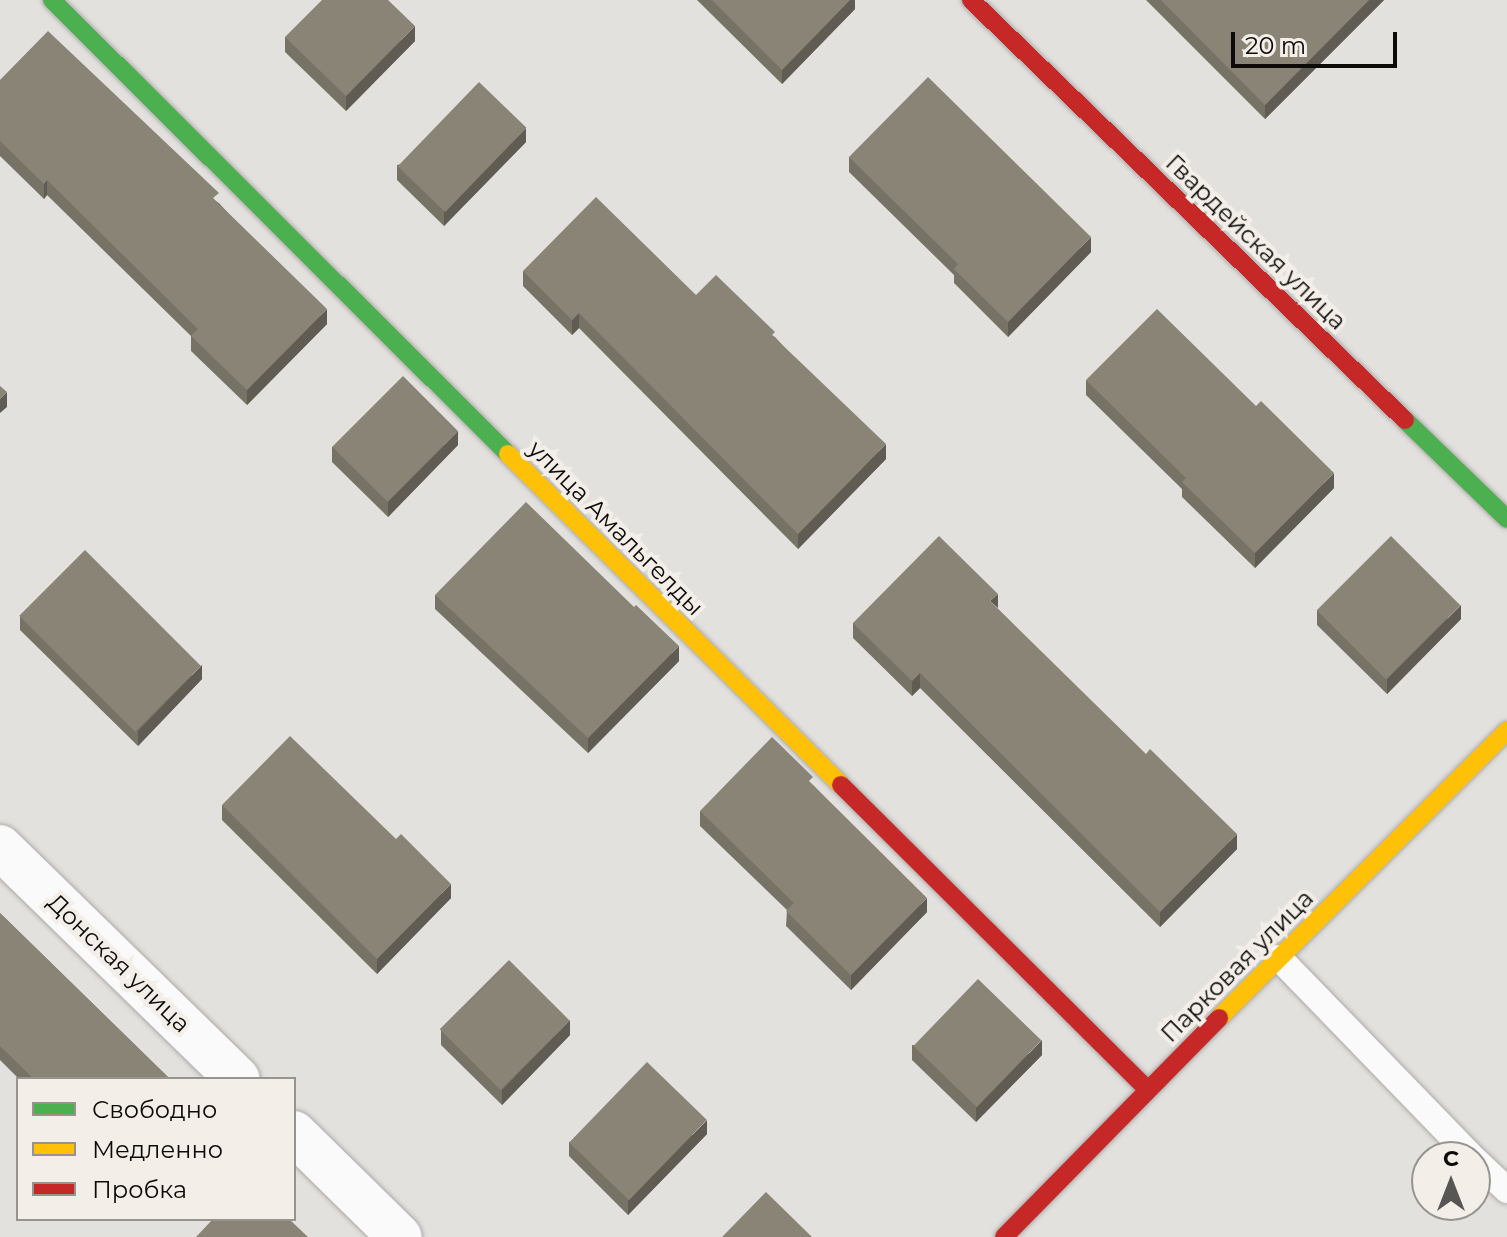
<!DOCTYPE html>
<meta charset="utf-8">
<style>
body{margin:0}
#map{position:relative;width:1507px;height:1237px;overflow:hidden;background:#e3e1de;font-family:Montserrat,sans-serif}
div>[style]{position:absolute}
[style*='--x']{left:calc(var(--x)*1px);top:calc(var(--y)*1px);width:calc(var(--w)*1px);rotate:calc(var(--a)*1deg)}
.roads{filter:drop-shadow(0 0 2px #acaaa8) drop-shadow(0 0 2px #acaaa8)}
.lane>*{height:26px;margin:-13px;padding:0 13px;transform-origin:13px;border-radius:13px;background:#fbfafa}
.street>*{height:44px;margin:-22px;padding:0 22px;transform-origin:22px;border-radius:22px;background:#fbfafa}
.fast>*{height:18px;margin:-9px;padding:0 9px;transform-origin:9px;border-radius:9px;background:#4caf50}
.slow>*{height:18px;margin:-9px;padding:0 9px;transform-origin:9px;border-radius:9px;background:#ffc107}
.jam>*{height:18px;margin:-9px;padding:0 9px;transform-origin:9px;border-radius:9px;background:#c62828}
.wall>*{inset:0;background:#777266}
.shaded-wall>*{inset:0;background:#615c53}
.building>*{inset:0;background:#8a8477;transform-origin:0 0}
span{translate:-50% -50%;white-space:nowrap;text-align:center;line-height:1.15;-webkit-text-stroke:8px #f3eee8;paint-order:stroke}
.street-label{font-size:24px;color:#0d0b09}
.legend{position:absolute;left:16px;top:1077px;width:280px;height:144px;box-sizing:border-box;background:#f3eee8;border:2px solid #97938f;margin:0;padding:10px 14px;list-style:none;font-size:24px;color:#0d0b09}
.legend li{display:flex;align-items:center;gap:16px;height:40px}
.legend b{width:40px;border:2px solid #97938f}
.north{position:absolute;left:1411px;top:1141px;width:80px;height:80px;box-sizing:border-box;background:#f3eee8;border:2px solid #97938f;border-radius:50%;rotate:0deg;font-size:22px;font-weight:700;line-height:32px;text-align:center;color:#0d0b09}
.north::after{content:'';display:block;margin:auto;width:28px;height:36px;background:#585654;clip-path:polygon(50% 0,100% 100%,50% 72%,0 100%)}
.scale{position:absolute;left:1231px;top:32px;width:166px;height:36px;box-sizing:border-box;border:4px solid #0d0b09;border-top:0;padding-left:10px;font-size:24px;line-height:28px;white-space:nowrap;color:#0d0b09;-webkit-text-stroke:6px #f3eee8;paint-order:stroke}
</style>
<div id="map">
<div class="roads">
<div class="lane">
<div style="--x:1279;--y:958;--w:277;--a:45.9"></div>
<div style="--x:1475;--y:1160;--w:44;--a:43.2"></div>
</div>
<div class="street">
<div style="--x:0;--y:847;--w:332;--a:44.3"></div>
<div style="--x:294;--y:1133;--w:148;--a:44.5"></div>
</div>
<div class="fast">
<div style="--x:52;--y:0;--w:643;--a:44.87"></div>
<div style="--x:1405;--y:420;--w:142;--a:44.1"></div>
</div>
<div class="slow">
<div style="--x:508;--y:454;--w:470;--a:44.8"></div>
<div style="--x:1219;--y:1018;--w:407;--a:-44.9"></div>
</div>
<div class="jam">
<div style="--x:971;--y:0;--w:604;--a:44.06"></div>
<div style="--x:841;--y:785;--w:431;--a:44.8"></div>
<div style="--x:1004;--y:1237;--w:307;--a:-45.5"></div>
</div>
</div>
<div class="wall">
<div style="clip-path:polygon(697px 0,855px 0,855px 9px,782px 84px)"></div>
<div style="clip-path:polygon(1146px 0,1384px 0,1265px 119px)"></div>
<div style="clip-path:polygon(285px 37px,415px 41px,346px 111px,285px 52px)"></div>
<div style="clip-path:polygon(0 80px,219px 203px,327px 324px,247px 405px,191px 351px,191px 336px,47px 195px,44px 199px,0 156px)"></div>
<div style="clip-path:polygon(526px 142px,444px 226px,397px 180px,397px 165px)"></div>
<div style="clip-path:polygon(849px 157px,1091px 252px,1008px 337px,954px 283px,954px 275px,849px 172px)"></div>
<div style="clip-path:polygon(523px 271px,696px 295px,775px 337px,886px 459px,798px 549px,579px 328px,572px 335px,523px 286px)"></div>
<div style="clip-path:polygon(1086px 380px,1334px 488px,1255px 568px,1182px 497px,1182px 489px,1086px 395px)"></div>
<div style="clip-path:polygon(458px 445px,388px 517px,332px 462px,332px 447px)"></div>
<div style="clip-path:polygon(435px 595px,634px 607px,679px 661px,588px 753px,435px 609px)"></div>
<div style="clip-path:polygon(998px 609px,1237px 849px,1160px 927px,920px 688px,912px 696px,853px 638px,853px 623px)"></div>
<div style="clip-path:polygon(1317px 610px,1461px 619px,1387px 694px,1317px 625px)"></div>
<div style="clip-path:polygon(20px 616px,202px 679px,138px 746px,20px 630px)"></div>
<div style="clip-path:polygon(813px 785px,927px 912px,851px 990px,786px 926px,787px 910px,700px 826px,700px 811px)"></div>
<div style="clip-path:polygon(222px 805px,451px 898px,377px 974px,222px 820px)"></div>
<div style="clip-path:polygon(0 913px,170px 1079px,19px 1079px,0 1060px)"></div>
<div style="clip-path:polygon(441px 1030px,570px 1035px,502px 1105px,441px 1045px)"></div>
<div style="clip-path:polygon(912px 1045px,1042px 1055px,976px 1122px,912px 1060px)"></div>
<div style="clip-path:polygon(707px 1134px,628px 1215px,569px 1156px,569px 1142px)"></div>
</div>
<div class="shaded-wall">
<div style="clip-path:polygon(850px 0,855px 0,855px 9px,782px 84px,782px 70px)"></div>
<div style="clip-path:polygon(1369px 0,1384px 0,1265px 119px,1265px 105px)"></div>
<div style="clip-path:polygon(415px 26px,415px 41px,346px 111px,346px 96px)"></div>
<div style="clip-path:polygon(526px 128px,526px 142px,444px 226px,444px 211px)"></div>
<div style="clip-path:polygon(47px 180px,47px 195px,44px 199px,44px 184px)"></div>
<div style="clip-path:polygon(1091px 237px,1091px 252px,1008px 337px,1008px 322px)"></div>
<div style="clip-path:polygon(327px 309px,327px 324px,247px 405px,247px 390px)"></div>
<div style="clip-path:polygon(579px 313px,579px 328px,572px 335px,572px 320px)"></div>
<div style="clip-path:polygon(7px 392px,7px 407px,0 413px,0 399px)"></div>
<div style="clip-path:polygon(458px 431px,458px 445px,388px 517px,388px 502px)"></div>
<div style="clip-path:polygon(886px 444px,886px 459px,798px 549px,798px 534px)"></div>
<div style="clip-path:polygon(1334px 473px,1334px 488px,1255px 568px,1255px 553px)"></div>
<div style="clip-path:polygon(998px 594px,998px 608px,990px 601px)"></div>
<div style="clip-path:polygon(1461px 605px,1461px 619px,1387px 694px,1387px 679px)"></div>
<div style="clip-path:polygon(679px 646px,679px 661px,588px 753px,588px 738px)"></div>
<div style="clip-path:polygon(202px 665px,202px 679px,138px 746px,138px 731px)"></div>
<div style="clip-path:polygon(920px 673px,920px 688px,912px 696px,912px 681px)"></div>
<div style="clip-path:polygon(1237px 834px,1237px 849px,1160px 927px,1160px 912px)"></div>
<div style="clip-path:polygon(451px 884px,451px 898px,377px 974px,377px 959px)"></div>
<div style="clip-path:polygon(927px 898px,927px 912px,851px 990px,851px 975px)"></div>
<div style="clip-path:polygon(570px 1020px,570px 1035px,502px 1105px,502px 1090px)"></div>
<div style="clip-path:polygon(1042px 1040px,1042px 1055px,976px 1122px,976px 1108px)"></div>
<div style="clip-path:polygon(707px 1120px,707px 1134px,628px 1215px,628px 1201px)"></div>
</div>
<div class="building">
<div style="clip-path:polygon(322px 0,388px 0,415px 26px,346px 96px,285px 37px)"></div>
<div style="clip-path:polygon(712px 0,850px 0,782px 70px)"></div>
<div style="clip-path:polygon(1161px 0,1369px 0,1265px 105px)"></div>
<div style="clip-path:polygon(48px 31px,219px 193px,213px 198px,327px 309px,247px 390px,191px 336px,198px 329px,47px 180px,44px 184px,0 141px,0 80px)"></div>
<div style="clip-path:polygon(928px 77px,1091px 237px,1008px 322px,954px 269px,958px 264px,849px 157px)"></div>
<div style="left:479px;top:82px;width:66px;height:117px;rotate:44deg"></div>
<div style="clip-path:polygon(596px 197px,696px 295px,716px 275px,775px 332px,772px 335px,886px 444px,798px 534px,579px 313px,572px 320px,523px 271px)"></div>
<div style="clip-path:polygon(1157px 309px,1256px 406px,1261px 401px,1334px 473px,1255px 553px,1182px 482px,1186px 478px,1086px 380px)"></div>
<div style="left:403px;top:376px;width:78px;height:100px;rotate:45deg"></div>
<div style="clip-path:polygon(0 386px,7px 392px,0 399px)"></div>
<div style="clip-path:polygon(526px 502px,634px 607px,636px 605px,679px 646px,588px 738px,435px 595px)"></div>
<div style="clip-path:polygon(939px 536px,998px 594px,990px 601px,1146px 754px,1150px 749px,1237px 834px,1160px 912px,920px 673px,912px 681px,853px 623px)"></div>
<div style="left:1391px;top:536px;width:98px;height:105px;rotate:45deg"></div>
<div style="left:85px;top:550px;width:164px;height:93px;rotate:45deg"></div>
<div style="clip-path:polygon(290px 736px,396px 839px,401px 834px,451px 884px,377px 959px,222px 805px)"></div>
<div style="clip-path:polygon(772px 737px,813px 777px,809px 781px,927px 898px,851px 975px,786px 911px,794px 903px,700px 811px)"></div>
<div style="clip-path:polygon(0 913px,170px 1079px,34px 1079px,0 1046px)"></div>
<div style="left:509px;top:960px;width:86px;height:98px;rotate:45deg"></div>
<div style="left:978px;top:979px;width:88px;height:93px;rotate:44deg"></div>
<div style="left:647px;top:1062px;width:83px;height:112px;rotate:44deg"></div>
<div style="clip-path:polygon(766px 1192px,812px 1237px,722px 1237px)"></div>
<div style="clip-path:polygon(213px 1219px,289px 1219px,308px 1237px,196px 1237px)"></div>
</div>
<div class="street-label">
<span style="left:1256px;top:242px;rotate:44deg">Гвардейская улица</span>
<span style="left:616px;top:528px;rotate:45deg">улица Амальгелды</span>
<span style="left:119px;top:963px;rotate:44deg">Донская улица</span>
<span style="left:1237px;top:966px;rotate:-45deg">Парковая улица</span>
</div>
<ul class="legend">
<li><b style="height:10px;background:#4caf50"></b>Свободно</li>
<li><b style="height:10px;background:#ffc107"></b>Медленно</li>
<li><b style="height:10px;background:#c62828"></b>Пробка</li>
</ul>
<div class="north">С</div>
<div class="scale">20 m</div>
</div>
